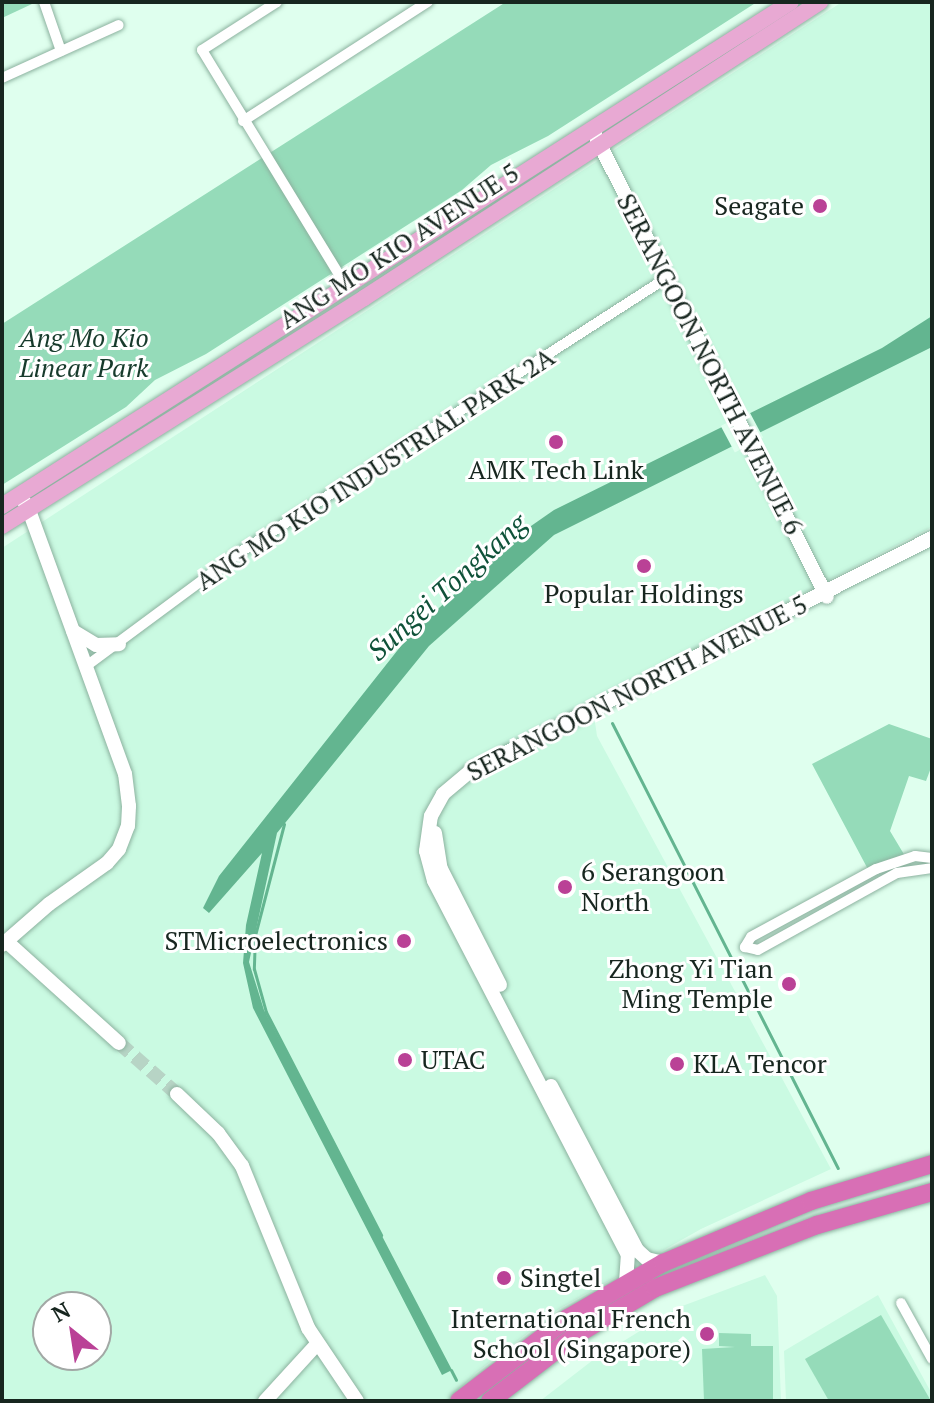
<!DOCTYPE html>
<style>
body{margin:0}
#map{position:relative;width:934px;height:1403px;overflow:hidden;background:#dfffee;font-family:"PT Serif",serif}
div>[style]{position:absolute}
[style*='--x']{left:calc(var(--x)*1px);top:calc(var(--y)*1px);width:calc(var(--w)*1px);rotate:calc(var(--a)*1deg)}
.built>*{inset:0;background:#cafae2}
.green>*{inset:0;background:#95dbb9}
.water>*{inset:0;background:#63b590}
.pier>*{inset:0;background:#dfffee;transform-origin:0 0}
.stream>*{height:3px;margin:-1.5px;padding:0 1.5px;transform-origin:1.5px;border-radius:1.5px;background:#63b590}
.secondary-tunnel>*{height:14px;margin-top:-7px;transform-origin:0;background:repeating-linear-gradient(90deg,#b7d4c5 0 14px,transparent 0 21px)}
.roads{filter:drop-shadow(0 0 2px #8cb29f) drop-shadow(0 0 2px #8cb29f)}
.street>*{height:10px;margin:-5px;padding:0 5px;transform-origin:5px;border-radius:5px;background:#fff}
.secondary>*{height:14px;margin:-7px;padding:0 7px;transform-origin:7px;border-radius:7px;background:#fff}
.primary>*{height:16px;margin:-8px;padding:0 8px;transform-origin:8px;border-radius:8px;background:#e8a9d3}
.highway>*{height:18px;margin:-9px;padding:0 9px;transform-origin:9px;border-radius:9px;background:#d86fb5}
.dots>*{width:22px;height:22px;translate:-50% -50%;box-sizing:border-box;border:4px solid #fff;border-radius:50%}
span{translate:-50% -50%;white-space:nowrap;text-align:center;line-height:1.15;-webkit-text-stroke:6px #fff;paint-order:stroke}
.poi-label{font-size:26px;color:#17261f}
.right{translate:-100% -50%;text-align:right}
.left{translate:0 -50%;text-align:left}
.street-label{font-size:26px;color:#17261f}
.park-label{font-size:26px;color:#173b2c;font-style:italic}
.water-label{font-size:28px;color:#0f5239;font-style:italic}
.frame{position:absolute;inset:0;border:4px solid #17261f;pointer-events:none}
.north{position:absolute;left:32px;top:1291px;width:80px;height:80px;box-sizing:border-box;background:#fff;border:2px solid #a2a8a5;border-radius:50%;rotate:330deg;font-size:22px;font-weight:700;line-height:32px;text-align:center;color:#17261f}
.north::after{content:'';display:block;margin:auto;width:28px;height:36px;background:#ba4196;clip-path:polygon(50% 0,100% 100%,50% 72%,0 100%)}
</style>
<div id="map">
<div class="built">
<div style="clip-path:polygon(evenodd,842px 2px,932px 2px,932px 527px,592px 702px,597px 736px,831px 1169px,701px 1229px,559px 1309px,477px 1372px,447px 1401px,2px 1401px,2px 548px,842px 2px,48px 1307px,96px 1307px,96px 1355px,48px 1355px,48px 1307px)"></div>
<div style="clip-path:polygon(765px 1275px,777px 1296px,781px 1401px,540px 1401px,593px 1360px,677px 1308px)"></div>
<div style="clip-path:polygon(878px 1295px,932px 1394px,932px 1401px,786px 1401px,784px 1351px)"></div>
</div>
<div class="green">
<div style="clip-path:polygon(2px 2px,31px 2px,32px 4px,2px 18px)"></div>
<div style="clip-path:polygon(506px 2px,757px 2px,548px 136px,491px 165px,462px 190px,206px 354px,155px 380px,126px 407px,2px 485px,2px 324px)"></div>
<div style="clip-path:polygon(889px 724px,932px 739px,932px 765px,926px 781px,909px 776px,890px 831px,908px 861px,871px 875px,812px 764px)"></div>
<div style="clip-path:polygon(881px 1315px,931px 1401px,829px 1401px,805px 1359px)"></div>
<div style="clip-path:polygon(719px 1333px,751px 1334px,751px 1346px,773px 1346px,773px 1401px,704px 1401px,702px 1349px,735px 1347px,719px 1346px)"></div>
</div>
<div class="water">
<div style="clip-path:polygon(932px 316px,932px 347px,554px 535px,429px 646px,277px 833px,249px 962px,264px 1010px,452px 1370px,442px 1375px,253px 1008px,243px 963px,246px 925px,262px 853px,209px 913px,203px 908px,219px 876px,412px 632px,531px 526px,554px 510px,882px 348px)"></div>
</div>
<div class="pier">
<div style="left:749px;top:411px;width:30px;height:32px;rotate:62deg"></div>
</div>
<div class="stream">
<div style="--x:612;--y:723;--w:499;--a:63.1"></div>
<div style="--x:284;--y:824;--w:115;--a:104.6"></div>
<div style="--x:255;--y:935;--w:34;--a:92"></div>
<div style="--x:254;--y:969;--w:45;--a:74.4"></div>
<div style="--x:266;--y:1012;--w:251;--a:62.7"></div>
<div style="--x:451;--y:1370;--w:11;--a:63"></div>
</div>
<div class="secondary-tunnel">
<div style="--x:119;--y:1043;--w:77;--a:41.3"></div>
</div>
<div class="roads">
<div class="street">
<div style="--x:44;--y:2;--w:52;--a:70.9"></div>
<div style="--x:277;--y:2;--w:89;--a:147.4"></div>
<div style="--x:202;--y:50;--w:276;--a:58.6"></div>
<div style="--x:2;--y:78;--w:128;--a:-24.4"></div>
<div style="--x:243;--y:121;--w:220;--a:-32.8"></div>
<div style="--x:85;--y:667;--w:192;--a:-36.5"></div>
<div style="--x:239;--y:553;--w:510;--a:-32.76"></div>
<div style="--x:932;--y:858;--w:17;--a:-173"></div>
<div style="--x:915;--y:856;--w:41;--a:161.6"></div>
<div style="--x:876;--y:869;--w:142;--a:151.5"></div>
<div style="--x:751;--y:937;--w:12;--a:121"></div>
<div style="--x:745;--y:947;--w:13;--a:13"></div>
<div style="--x:758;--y:950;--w:159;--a:-29"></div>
<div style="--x:897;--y:873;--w:35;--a:-8"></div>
<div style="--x:901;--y:1303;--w:64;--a:61"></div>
</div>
<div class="secondary">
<div style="--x:593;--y:131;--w:521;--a:63.34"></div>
<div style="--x:73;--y:631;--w:27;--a:31"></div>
<div style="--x:96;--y:645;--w:23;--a:-2"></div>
<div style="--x:435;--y:833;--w:36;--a:81"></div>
<div style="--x:441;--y:869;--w:130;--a:63"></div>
<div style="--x:6;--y:941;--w:152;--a:42.1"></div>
<div style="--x:2;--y:945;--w:62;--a:-41.1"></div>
<div style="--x:49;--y:904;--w:71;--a:-35.3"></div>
<div style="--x:107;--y:863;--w:18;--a:-49"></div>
<div style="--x:119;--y:849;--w:25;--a:-69"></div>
<div style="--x:128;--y:826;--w:20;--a:-87"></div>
<div style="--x:129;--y:806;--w:32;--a:-97"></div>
<div style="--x:125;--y:774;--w:283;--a:-110"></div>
<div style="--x:28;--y:508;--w:15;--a:-122"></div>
<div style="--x:551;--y:1086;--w:185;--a:62.3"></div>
<div style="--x:637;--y:1250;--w:13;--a:42"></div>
<div style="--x:647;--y:1259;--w:16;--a:14"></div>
<div style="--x:177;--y:1094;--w:57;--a:43.6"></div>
<div style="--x:218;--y:1133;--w:41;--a:54"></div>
<div style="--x:242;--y:1166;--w:175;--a:67.8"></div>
<div style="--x:308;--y:1328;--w:88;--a:56.1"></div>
<div style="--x:626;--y:1282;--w:27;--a:-86"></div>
<div style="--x:628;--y:1255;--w:421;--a:-117.4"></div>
<div style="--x:434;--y:881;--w:31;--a:-105"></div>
<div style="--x:426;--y:851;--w:35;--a:-82"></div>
<div style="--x:431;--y:816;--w:25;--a:-61"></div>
<div style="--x:443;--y:794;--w:35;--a:-40"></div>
<div style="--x:470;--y:771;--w:517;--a:-26.76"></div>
<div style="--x:265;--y:1401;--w:77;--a:-47.6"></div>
</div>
<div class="primary">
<div style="--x:2;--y:506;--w:936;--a:-32.57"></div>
<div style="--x:2;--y:526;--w:428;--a:-32.2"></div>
<div style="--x:364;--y:298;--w:544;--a:-32.99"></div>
</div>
<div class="highway">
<div style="--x:459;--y:1401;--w:137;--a:-37.3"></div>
<div style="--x:568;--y:1318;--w:110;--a:-30.1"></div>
<div style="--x:663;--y:1263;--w:160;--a:-22.7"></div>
<div style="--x:811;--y:1201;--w:127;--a:-17"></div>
<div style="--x:490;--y:1401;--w:108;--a:-37.5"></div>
<div style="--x:576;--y:1335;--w:92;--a:-30.7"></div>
<div style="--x:655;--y:1288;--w:174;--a:-21.3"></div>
<div style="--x:817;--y:1225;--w:120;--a:-16"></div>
</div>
</div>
<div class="dots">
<div style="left:820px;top:206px;background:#ba4196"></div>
<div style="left:556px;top:442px;background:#ba4196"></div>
<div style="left:644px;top:566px;background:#ba4196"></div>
<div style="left:565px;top:887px;background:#ba4196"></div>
<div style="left:404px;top:941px;background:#ba4196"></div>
<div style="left:789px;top:984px;background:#ba4196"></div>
<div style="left:405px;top:1060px;background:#ba4196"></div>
<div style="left:677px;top:1064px;background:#ba4196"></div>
<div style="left:504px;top:1278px;background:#ba4196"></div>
<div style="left:707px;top:1334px;background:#ba4196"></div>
</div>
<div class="poi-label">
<span class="right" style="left:804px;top:206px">Seagate</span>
<span style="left:556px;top:470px">AMK Tech Link</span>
<span style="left:644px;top:594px">Popular Holdings</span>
<span class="left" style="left:581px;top:887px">6 Serangoon<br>North</span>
<span class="right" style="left:388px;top:941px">STMicroelectronics</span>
<span class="right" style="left:773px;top:984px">Zhong Yi Tian<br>Ming Temple</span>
<span class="left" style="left:421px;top:1060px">UTAC</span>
<span class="left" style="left:693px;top:1064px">KLA Tencor</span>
<span class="left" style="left:520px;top:1278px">Singtel</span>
<span class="right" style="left:691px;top:1334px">International French<br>School (Singapore)</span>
</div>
<div class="street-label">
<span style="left:399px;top:246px;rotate:-33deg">ANG MO KIO AVENUE 5</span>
<span style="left:710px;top:364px;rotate:63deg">SERANGOON NORTH AVENUE 6</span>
<span style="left:375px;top:469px;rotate:-33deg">ANG MO KIO INDUSTRIAL PARK 2A</span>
<span style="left:637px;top:688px;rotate:-27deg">SERANGOON NORTH AVENUE 5</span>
</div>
<div class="park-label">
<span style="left:84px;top:353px">Ang Mo Kio<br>Linear Park</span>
</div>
<div class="water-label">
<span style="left:447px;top:587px;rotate:-42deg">Sungei Tongkang</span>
</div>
<div class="frame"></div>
<div class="north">N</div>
</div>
